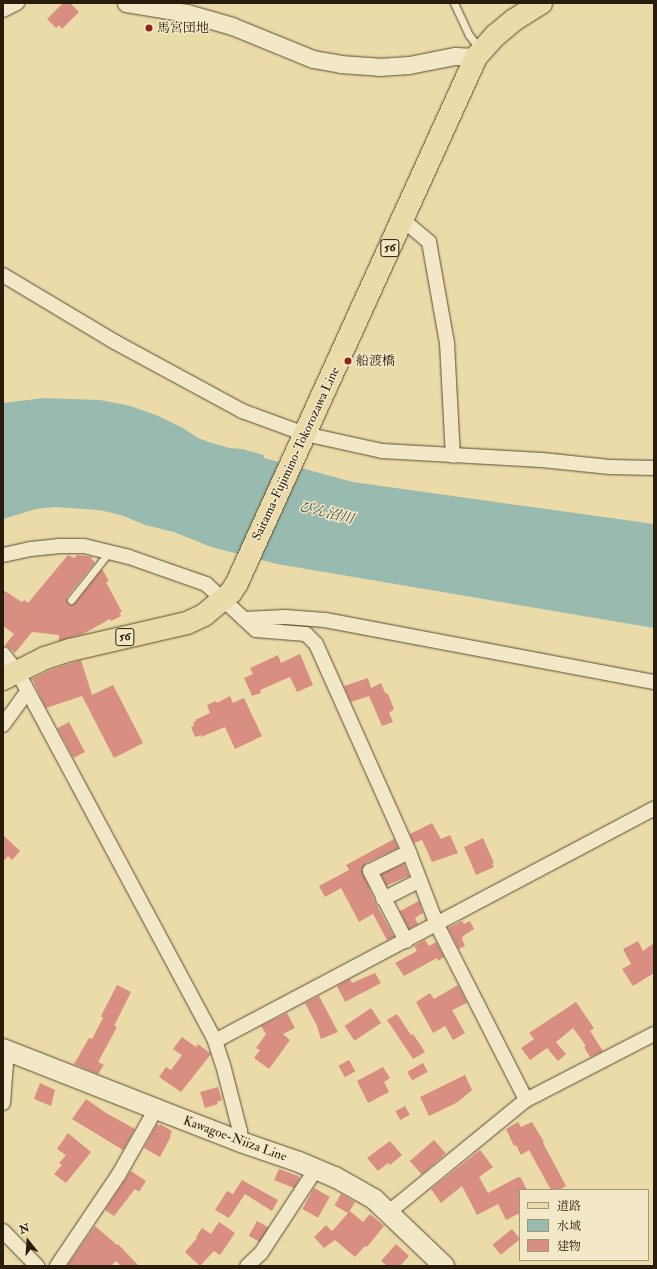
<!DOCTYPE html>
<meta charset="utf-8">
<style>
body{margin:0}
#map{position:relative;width:657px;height:1269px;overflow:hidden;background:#ebdba9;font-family:"IM FELL Double Pica","Noto Serif JP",serif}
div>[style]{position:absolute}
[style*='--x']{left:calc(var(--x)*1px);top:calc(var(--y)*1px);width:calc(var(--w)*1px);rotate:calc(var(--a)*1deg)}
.water>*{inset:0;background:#99baaf}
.building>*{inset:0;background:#d88f81;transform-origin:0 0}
.roads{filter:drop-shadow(0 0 1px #594c33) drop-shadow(0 0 1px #594c33)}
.service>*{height:7px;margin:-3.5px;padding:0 3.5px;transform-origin:3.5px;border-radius:3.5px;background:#f2e8c7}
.minor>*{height:14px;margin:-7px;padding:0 7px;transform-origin:7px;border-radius:7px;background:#f2e8c7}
.tertiary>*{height:17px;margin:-8.5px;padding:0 8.5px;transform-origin:8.5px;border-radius:8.5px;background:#f2e8c7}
.secondary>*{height:20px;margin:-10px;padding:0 10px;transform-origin:10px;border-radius:10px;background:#f2e8c7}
.primary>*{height:22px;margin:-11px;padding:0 11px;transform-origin:11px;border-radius:11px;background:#ebdba9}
.dots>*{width:11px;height:11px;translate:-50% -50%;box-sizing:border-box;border:2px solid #f2e8c7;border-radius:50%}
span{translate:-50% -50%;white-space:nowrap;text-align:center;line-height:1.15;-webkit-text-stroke:3px #f2e8c7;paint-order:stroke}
.shield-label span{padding:1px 3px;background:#f2e8c7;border:1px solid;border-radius:3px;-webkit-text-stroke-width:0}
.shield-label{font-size:12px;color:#281c0c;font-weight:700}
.poi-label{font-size:13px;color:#281c0c}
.left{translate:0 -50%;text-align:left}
.street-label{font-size:13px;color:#281c0c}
.water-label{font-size:14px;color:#4a4b3d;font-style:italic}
.frame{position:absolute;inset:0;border:4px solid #281c0c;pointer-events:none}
.legend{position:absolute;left:519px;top:1189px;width:130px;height:72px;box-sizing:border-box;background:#f2e8c7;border:1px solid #a1967c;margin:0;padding:5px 7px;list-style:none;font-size:12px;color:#281c0c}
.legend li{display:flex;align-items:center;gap:8px;height:20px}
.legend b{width:20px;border:1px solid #a1967c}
.north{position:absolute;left:8px;top:1221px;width:40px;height:40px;-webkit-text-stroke:3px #f2e8c7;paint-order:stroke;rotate:343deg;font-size:11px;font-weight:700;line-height:16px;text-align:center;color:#281c0c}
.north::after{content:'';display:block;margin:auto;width:14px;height:18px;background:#281c0c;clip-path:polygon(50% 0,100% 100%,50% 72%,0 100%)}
</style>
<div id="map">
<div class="water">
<div style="clip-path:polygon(44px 398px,100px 400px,131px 406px,158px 416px,183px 428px,198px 438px,209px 442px,229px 448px,242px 449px,264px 455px,264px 458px,353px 482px,654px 524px,654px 628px,277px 564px,211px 547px,174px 532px,145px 525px,121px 515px,99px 510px,55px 507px,36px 509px,3px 519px,3px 403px)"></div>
</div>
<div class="building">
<div style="clip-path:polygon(63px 3px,70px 3px,79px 12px,62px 29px,59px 25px,56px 28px,47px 19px)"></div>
<div style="clip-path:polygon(68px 555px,74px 558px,77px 555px,93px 557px,91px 559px,95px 562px,67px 597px,68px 604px,71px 605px,75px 603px,102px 569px,109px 581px,106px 582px,122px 612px,119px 613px,121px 616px,111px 621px,110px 619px,83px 634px,59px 641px,59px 635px,32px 632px,15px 653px,5px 645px,14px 634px,3px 626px,3px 590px,22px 602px,24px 600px,28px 603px)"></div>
<div style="clip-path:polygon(300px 654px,313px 685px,297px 692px,290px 677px,260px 690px,261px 693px,252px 696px,244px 678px,253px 674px,250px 668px,278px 655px,281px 663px)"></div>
<div style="clip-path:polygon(81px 660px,92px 695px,113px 685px,143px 743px,114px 758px,82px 696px,46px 708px,32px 679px,50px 670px)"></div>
<div style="clip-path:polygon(368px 678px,371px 688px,381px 683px,385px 693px,388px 694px,394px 709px,389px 713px,393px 722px,382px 726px,369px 696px,351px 702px,344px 686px)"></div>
<div style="clip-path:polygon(230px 696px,233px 703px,244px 698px,262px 736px,235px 749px,225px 727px,201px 737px,201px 735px,195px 737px,191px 727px,194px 726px,193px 723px,196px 721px,195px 720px,210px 713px,207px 705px,216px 701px,217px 703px)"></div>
<div style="left:69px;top:722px;width:34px;height:13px;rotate:62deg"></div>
<div style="clip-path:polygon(432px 823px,441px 839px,450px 835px,458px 853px,432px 862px,422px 840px,414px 843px,410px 834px)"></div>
<div style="clip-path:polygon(3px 835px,20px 851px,12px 860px,8px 856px,3px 862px)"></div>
<div style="clip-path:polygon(483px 838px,494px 863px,492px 864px,494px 867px,476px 875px,464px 847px)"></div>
<div style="clip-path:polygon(394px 839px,398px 848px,366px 863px,362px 870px,375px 902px,394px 937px,387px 940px,373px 914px,359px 922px,341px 888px,325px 897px,319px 886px,349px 870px,346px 865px)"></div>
<div style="left:404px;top:864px;width:13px;height:25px;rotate:67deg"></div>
<div style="clip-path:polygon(419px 901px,423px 913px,415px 918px,418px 924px,409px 929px,400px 911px)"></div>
<div style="clip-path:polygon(462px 921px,464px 924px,470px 921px,474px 929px,463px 936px,462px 939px,465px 946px,459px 949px,448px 928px)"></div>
<div style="clip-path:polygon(425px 940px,429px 946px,436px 942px,444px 957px,438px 961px,437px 958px,404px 976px,395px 963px,417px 951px,414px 946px)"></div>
<div style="clip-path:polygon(638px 941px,643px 951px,654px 943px,654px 973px,633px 986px,622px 969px,631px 964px,623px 949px)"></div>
<div style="clip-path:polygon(375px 973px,381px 983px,345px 1002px,337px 986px,350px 979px,352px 983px)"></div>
<div style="clip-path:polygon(117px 985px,131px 992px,114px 1026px,117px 1027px,98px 1062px,104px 1065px,98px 1074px,74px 1064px,89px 1038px,92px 1039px,103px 1018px,101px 1016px)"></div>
<div style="clip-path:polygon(458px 985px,467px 1003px,452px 1010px,465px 1033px,453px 1040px,445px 1026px,433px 1033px,416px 1002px,430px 993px,434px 999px)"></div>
<div style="clip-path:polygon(319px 996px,338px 1032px,321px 1039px,317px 1026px,305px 1003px)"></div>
<div style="clip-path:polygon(576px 1002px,594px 1028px,590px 1031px,603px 1051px,590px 1057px,584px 1047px,586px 1046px,573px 1028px,556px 1042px,566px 1054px,558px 1061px,547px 1048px,530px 1060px,521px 1048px,534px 1039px,529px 1033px)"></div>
<div style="left:371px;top:1008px;width:18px;height:32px;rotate:56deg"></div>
<div style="clip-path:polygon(287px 1013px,295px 1028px,283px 1034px,290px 1040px,269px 1069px,254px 1058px,260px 1050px,256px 1048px,266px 1034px,261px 1026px)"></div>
<div style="clip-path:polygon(397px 1014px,411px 1035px,413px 1034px,425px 1052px,413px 1059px,387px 1020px)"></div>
<div style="clip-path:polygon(182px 1037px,196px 1047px,198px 1044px,211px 1054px,181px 1092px,159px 1077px,166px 1067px,171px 1070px,182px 1055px,173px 1049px)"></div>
<div style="left:349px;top:1060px;width:13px;height:12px;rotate:61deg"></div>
<div style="left:423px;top:1063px;width:10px;height:18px;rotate:61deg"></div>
<div style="clip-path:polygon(383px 1067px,390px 1078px,384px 1082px,389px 1092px,368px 1103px,357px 1081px)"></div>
<div style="clip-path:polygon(465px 1075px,472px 1090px,458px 1102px,429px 1116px,420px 1097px)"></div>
<div style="clip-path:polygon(40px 1083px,55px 1090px,51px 1106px,34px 1099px)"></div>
<div style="clip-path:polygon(218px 1087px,222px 1100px,217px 1102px,218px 1104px,205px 1108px,200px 1092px)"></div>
<div style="clip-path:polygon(86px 1099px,106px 1113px,135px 1129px,123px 1150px,72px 1119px)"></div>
<div style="left:405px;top:1106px;width:10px;height:11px;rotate:61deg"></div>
<div style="clip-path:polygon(518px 1122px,521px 1127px,532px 1122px,544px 1142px,543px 1143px,566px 1186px,559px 1190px,551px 1190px,529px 1150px,521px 1155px,516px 1145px,514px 1146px,506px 1129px)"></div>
<div style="clip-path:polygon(157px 1124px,159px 1126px,160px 1124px,172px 1131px,170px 1135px,171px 1136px,160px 1157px,144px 1148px)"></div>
<div style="clip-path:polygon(68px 1133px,91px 1152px,66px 1183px,54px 1174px,62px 1165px,59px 1163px,66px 1155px,57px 1149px)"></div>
<div style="left:434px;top:1140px;width:18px;height:32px;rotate:49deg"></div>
<div style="clip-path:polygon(390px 1141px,402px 1155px,390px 1165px,388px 1163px,378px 1171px,367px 1158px)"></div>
<div style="clip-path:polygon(480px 1150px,493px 1167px,479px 1177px,488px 1193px,518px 1177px,521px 1178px,527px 1190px,520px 1190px,520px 1213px,506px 1220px,498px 1204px,477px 1215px,462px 1186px,441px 1203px,431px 1189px)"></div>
<div style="clip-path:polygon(279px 1169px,298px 1176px,300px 1178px,294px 1188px,274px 1180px)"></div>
<div style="clip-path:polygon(131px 1171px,146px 1181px,139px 1192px,135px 1189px,114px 1216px,105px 1210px)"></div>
<div style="clip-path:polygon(242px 1180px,278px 1200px,272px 1211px,245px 1194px,229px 1218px,215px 1210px,227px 1191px,233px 1194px)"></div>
<div style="left:314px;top:1188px;width:18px;height:24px;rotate:29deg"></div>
<div style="left:341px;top:1194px;width:16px;height:13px;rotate:30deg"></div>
<div style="clip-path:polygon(350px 1211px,363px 1222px,370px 1214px,384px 1226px,367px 1247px,365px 1246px,355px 1257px,335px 1240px,324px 1248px,314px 1237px,326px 1225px,332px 1231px)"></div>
<div style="left:257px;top:1221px;width:13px;height:17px;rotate:29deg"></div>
<div style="clip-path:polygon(219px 1222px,235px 1233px,220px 1255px,214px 1251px,200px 1266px,185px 1252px,197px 1238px,196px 1237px,202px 1228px,211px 1234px)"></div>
<div style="clip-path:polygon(95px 1226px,117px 1245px,118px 1244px,139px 1266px,121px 1266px,116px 1261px,111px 1266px,67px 1266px)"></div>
<div style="left:512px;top:1229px;width:13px;height:25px;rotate:51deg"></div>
<div style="clip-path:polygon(396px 1244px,409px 1256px,400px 1266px,387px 1266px,381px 1261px)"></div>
</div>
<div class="roads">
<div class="service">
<div style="--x:454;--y:3;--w:35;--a:65"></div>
<div style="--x:469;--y:35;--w:18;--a:52"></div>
<div style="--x:71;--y:600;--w:61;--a:-51.6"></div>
</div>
<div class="minor">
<div style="--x:3;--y:10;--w:16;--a:-27"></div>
<div style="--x:403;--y:220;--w:34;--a:40"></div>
<div style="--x:429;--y:242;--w:103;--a:79.9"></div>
<div style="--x:447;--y:343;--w:113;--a:87"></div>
<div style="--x:3;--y:275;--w:131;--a:30.9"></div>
<div style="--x:115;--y:342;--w:145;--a:28.5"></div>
<div style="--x:242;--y:411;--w:67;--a:20.1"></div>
<div style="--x:305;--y:434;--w:79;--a:12.4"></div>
<div style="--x:382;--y:451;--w:160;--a:3.2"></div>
<div style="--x:542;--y:460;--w:68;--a:5.9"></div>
<div style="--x:610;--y:467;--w:44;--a:1.3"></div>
<div style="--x:3;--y:555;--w:29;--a:-12"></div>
<div style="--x:31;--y:549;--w:27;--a:-6"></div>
<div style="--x:58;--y:546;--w:26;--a:0"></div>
<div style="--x:84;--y:546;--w:46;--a:13.7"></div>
<div style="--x:129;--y:557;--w:82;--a:19.3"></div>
<div style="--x:206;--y:584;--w:52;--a:42.6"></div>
<div style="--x:244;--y:619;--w:41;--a:-2.8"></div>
<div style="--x:285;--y:617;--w:40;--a:4.3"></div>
<div style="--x:325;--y:620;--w:335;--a:10.7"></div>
<div style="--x:244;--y:619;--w:16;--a:43"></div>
<div style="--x:256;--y:630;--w:50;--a:4.6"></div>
<div style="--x:306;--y:634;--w:14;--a:45"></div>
<div style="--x:316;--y:644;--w:228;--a:65.9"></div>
<div style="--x:409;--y:852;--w:78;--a:69"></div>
<div style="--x:437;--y:925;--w:196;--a:63"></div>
<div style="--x:3;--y:654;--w:22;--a:51"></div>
<div style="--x:17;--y:671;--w:420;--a:61.8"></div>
<div style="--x:215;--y:1041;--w:25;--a:72"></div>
<div style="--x:223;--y:1065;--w:68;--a:75.6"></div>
<div style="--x:240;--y:1131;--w:11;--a:85"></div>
<div style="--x:3;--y:725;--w:41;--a:-54"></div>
<div style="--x:383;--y:899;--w:40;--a:-26.6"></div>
<div style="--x:406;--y:941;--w:79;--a:-117.2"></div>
<div style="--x:370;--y:871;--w:43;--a:-26"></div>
<div style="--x:215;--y:1041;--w:497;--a:-27.9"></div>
<div style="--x:3;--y:1103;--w:53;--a:-85.7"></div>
<div style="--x:389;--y:1212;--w:177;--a:-39.3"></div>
<div style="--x:526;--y:1100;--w:144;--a:-27.3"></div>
<div style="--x:3;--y:1231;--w:49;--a:45.8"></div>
<div style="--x:57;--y:1266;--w:111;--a:-56"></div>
<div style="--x:119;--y:1174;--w:75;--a:-60.4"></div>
<div style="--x:247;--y:1266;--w:19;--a:-43"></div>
<div style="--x:261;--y:1253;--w:100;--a:-56.8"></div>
</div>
<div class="tertiary">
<div style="--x:126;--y:3;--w:62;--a:9.3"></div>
<div style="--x:187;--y:13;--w:47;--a:16.1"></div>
<div style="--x:232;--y:26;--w:87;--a:22.2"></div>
<div style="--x:313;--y:59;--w:27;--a:10"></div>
<div style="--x:340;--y:64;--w:39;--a:4"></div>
<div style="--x:379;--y:67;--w:30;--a:-4"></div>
<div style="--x:409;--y:65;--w:47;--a:-11.1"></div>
<div style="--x:455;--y:56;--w:21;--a:3"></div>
</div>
<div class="secondary">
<div style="--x:3;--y:1049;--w:164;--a:21.4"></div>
<div style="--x:156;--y:1109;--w:91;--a:21.2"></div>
<div style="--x:241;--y:1142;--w:61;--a:19"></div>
<div style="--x:299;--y:1162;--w:39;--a:23"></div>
<div style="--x:335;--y:1177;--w:45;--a:29.4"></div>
<div style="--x:374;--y:1199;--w:97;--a:43.7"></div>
</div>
<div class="primary">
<div style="--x:3;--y:679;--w:47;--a:-26.6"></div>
<div style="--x:45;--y:658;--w:26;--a:-18"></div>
<div style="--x:70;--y:650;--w:120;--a:-13"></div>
<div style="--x:187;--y:623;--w:19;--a:-25"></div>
<div style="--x:204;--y:615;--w:35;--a:-40"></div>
<div style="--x:231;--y:592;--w:11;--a:-56"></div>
<div style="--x:237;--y:583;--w:578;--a:-65.56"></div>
<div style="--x:476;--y:57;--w:30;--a:-48"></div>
<div style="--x:496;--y:35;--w:23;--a:-40"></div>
<div style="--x:514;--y:20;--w:32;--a:-32"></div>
</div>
</div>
<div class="dots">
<div style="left:149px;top:28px;background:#8f2418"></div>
<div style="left:348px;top:361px;background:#8f2418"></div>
</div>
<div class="shield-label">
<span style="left:390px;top:248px">56</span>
<span style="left:125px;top:637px">56</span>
</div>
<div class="poi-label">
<span class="left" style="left:157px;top:28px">馬宮団地</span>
<span class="left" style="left:356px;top:361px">船渡橋</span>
</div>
<div class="street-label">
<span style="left:296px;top:454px;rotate:-65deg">Saitama-Fujimino-Tokorozawa Line</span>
<span style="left:235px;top:1139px;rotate:20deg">Kawagoe-Niiza Line</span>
</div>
<div class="water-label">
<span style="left:326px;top:513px;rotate:14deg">びん沼川</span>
</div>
<div class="frame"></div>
<ul class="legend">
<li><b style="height:5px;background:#ebdba9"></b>道路</li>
<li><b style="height:11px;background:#99baaf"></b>水域</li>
<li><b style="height:11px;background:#d88f81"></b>建物</li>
</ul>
<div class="north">N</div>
</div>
